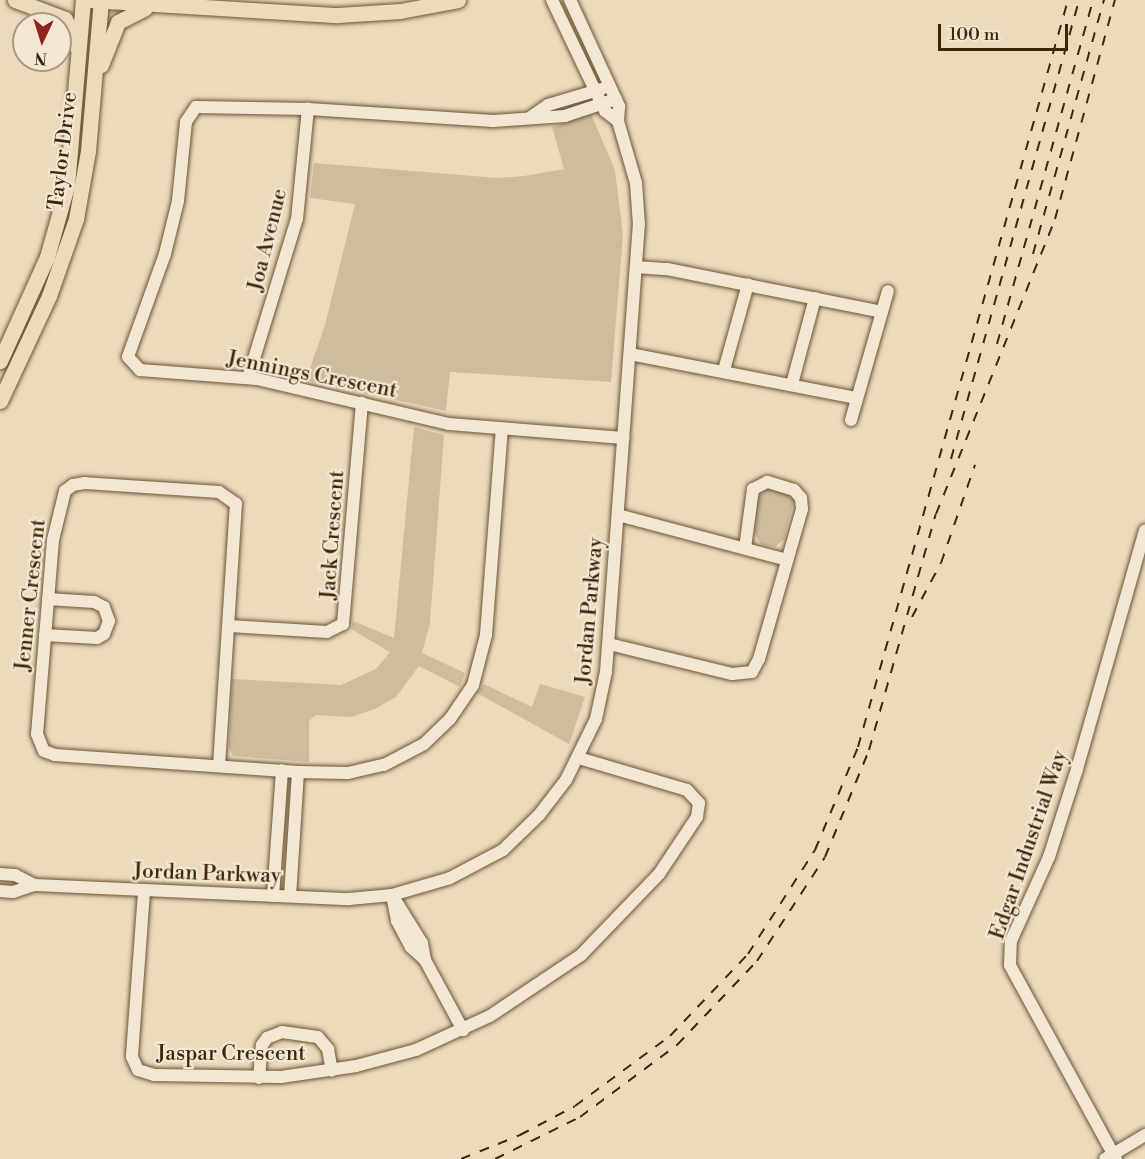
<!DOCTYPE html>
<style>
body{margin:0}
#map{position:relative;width:1145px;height:1159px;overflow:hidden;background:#ecdabd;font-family:"Libre Bodoni",serif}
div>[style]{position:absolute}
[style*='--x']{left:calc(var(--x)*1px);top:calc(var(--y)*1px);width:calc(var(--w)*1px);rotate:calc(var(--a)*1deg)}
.green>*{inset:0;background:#cebc9e}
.roads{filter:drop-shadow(0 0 2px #6a5434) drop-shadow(0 0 2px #6a5434)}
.minor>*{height:12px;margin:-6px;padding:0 6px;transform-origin:6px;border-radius:6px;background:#f3e7d4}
.major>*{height:15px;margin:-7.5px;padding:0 7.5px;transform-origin:7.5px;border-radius:7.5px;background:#ecdabd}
.rail>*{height:2px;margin-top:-1px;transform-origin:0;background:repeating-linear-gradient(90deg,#3e2707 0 10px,transparent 0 20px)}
span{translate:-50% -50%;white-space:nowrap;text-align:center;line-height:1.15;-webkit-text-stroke:4.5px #f3e7d4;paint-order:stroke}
.street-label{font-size:21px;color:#3e2707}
.north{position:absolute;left:12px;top:12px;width:60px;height:60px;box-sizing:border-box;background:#f3e7d4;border:2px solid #ab9a82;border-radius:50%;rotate:184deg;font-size:16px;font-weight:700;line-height:24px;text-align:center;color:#3e2707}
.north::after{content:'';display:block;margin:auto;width:21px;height:27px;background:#8f2418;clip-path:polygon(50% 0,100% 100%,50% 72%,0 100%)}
.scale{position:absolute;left:938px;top:24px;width:130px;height:27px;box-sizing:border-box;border:3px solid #3e2707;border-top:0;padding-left:8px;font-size:18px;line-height:21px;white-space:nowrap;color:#3e2707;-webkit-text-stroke:4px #f3e7d4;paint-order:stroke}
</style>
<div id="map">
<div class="green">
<div style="clip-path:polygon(591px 114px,615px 170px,623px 235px,611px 382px,450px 372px,446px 411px,306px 380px,325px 325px,355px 204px,310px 198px,314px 163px,498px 178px,524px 176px,564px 169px,552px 127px)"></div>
<div style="clip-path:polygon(414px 427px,444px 435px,430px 623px,422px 653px,465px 673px,460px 687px,419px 666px,396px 697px,375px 709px,351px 717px,316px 715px,309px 721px,309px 762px,233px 756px,229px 748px,232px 679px,341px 685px,376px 669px,390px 652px,351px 629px,353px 621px,394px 638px)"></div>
<div style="clip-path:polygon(767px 489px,785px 492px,794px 500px,784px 539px,775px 547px,761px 544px,755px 534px,757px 498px)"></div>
<div style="clip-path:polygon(484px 684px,532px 707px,540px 684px,585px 697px,569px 744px,477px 693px)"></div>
</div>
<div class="roads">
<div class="minor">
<div style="--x:552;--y:0;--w:123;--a:64.5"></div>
<div style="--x:605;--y:111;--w:16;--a:38"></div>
<div style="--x:616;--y:99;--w:54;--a:161.6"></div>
<div style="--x:565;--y:116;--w:72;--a:176"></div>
<div style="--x:493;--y:121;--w:185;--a:-176.3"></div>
<div style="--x:308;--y:109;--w:112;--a:-179"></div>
<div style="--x:196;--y:107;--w:18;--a:124"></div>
<div style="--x:186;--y:122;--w:79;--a:95.8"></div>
<div style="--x:178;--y:201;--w:55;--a:103.8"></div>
<div style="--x:165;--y:254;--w:109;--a:109.8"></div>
<div style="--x:128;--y:357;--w:18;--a:47"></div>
<div style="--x:140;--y:370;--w:117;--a:4.4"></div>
<div style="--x:257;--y:379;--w:197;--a:13.2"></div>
<div style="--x:449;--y:424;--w:175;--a:4.6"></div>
<div style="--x:531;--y:117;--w:21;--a:-35"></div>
<div style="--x:548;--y:105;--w:56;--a:-16.5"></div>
<div style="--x:636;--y:267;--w:31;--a:4"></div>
<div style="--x:667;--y:269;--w:219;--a:11.3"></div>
<div style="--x:630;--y:354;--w:231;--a:11"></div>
<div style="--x:724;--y:370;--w:89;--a:-74.4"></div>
<div style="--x:248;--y:378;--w:166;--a:-72.9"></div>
<div style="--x:297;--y:219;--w:111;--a:-84.3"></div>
<div style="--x:792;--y:384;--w:89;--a:-75"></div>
<div style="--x:851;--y:420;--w:134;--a:-74"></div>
<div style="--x:618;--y:515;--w:175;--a:14.9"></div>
<div style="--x:229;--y:626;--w:98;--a:3.5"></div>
<div style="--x:327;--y:632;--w:18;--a:-27"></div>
<div style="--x:343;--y:624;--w:222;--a:-85.1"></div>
<div style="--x:45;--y:635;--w:52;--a:3.3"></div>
<div style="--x:97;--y:638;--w:8;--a:-30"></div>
<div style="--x:104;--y:634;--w:14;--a:-69"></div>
<div style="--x:109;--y:621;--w:15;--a:-110"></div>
<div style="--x:104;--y:607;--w:11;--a:-153"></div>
<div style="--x:94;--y:602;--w:46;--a:-176.3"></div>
<div style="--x:609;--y:644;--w:127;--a:13.7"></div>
<div style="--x:732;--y:674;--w:20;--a:-6"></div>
<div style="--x:752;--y:672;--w:15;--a:-62"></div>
<div style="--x:759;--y:659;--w:156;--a:-74"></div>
<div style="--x:802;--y:509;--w:11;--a:-95"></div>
<div style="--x:801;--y:498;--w:11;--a:-131"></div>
<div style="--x:794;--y:490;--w:28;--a:-163"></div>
<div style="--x:767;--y:482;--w:16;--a:153"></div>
<div style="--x:753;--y:489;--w:60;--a:97.7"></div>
<div style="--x:219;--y:766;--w:263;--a:-86.3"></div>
<div style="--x:236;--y:504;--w:21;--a:-145"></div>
<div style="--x:219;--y:492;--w:134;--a:-176.2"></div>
<div style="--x:85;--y:483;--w:12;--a:171"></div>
<div style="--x:73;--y:485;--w:10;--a:143"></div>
<div style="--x:65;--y:491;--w:50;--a:103.8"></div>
<div style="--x:53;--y:540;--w:195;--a:94.7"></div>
<div style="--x:37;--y:734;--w:18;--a:68"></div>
<div style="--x:44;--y:751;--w:12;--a:20"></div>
<div style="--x:55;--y:755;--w:244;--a:4"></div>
<div style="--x:298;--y:772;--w:50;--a:1.1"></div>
<div style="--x:348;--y:773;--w:37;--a:-13"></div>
<div style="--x:384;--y:765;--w:45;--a:-27.7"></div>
<div style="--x:424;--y:744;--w:36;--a:-44"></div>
<div style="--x:450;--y:719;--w:41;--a:-55.9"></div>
<div style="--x:473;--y:685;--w:52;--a:-75.4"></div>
<div style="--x:486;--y:635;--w:207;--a:-85.6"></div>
<div style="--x:0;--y:874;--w:15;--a:4"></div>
<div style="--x:15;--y:875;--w:22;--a:27"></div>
<div style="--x:0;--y:891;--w:13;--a:4"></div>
<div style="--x:13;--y:892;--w:23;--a:-18"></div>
<div style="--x:35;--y:885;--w:314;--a:2.6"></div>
<div style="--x:349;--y:899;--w:43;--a:-5.3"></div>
<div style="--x:392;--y:895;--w:60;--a:-16.3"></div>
<div style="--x:450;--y:878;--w:60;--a:-27.8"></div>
<div style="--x:503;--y:850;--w:50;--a:-44.2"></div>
<div style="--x:539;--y:815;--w:44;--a:-52.4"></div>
<div style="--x:566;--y:780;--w:68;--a:-63.8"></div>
<div style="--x:596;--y:719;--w:48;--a:-78"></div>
<div style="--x:606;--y:672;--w:448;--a:-85.8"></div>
<div style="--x:639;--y:225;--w:42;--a:-94.1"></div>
<div style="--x:636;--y:183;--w:65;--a:-106.2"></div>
<div style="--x:618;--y:121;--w:15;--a:-86"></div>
<div style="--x:619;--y:106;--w:117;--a:-114.8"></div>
<div style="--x:144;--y:892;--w:165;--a:94.2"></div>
<div style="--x:132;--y:1057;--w:14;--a:65"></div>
<div style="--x:138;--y:1070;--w:17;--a:17"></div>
<div style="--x:154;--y:1075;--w:127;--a:0.9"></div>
<div style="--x:281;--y:1077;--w:76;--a:-8.3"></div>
<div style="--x:356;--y:1066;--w:62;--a:-14.9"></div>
<div style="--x:416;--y:1050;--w:81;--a:-24.7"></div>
<div style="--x:490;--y:1016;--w:110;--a:-33.8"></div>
<div style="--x:581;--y:955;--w:112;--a:-46.1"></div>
<div style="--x:659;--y:874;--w:69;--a:-56.3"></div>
<div style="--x:697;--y:817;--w:14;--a:-82"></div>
<div style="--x:699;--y:803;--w:18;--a:-133"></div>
<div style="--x:687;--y:790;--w:113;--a:-163.5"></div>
<div style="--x:392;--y:895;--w:57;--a:58"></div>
<div style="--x:422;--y:943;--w:17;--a:80"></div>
<div style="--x:425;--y:960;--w:80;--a:61.5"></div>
<div style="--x:392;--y:895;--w:26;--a:79"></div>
<div style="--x:397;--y:921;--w:30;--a:62"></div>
<div style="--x:411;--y:947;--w:19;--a:43"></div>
<div style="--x:273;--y:896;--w:126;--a:-85.9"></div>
<div style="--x:290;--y:896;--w:124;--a:-86.3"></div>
<div style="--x:259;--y:1078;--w:33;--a:-85"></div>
<div style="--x:262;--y:1045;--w:9;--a:-54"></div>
<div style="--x:267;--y:1038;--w:16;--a:-22"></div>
<div style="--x:282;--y:1032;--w:36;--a:8"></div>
<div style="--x:318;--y:1037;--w:16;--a:50"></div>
<div style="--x:328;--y:1049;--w:22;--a:80"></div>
<div style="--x:1105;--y:1159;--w:47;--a:-31"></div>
<div style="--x:1116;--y:1159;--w:221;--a:-118.7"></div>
<div style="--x:1010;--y:965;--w:24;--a:-88"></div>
<div style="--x:1011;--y:941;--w:92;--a:-65.7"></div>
<div style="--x:1049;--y:857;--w:92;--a:-72.3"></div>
<div style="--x:1077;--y:769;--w:248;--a:-74.1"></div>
</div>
<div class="major">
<div style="--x:15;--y:0;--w:53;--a:20.8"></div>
<div style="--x:65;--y:19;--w:30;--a:67"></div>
<div style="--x:90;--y:0;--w:248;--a:3.5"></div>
<div style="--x:338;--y:15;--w:62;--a:-3.7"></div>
<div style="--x:400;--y:11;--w:59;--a:-10.7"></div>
<div style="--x:101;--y:65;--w:46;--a:-68.4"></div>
<div style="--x:118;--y:22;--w:30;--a:-27"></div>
<div style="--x:0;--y:361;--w:114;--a:-65.7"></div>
<div style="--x:47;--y:257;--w:74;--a:-74.3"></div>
<div style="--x:67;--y:186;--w:187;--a:-85.1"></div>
<div style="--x:0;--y:401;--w:116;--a:-65"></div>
<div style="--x:49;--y:296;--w:82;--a:-70.7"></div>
<div style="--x:76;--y:219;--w:69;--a:-80"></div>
<div style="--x:88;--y:151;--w:152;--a:-85.1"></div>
</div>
</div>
<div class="rail">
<div style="--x:1033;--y:254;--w:264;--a:-74.4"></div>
<div style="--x:997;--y:344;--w:357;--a:-74.4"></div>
<div style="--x:951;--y:459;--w:477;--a:-74.4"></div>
<div style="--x:912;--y:617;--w:61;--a:-61.8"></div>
<div style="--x:941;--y:563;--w:104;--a:-70.9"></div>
<div style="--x:461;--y:1159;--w:64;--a:-22.1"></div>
<div style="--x:520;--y:1135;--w:62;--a:-27.8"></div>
<div style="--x:575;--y:1106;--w:118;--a:-36.4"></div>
<div style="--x:670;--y:1036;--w:113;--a:-46.4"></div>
<div style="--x:748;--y:954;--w:124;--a:-57.2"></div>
<div style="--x:815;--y:850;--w:112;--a:-67.3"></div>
<div style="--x:858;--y:747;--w:776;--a:-74.3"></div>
<div style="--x:495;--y:1159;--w:95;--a:-26.3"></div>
<div style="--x:580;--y:1117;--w:121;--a:-36.6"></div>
<div style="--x:677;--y:1045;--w:116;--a:-46.4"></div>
<div style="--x:757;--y:961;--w:124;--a:-56.8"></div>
<div style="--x:825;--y:857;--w:116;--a:-67.6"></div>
<div style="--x:869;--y:750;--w:245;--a:-74.2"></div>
<div style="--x:936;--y:514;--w:318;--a:-68"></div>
<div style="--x:1055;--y:219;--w:227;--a:-74.7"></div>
</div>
<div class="street-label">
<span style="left:63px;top:151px;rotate:-83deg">Taylor Drive</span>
<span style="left:268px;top:240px;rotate:-76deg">Joa Avenue</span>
<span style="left:312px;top:375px;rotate:11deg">Jennings Crescent</span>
<span style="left:333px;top:535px;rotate:-86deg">Jack Crescent</span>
<span style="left:31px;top:595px;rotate:-84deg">Jenner Crescent</span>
<span style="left:590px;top:611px;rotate:-85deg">Jordan Parkway</span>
<span style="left:1029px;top:845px;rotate:-71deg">Edgar Industrial Way</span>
<span style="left:207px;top:874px;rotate:2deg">Jordan Parkway</span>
<span style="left:231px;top:1054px">Jaspar Crescent</span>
</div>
<div class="north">N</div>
<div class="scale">100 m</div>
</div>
